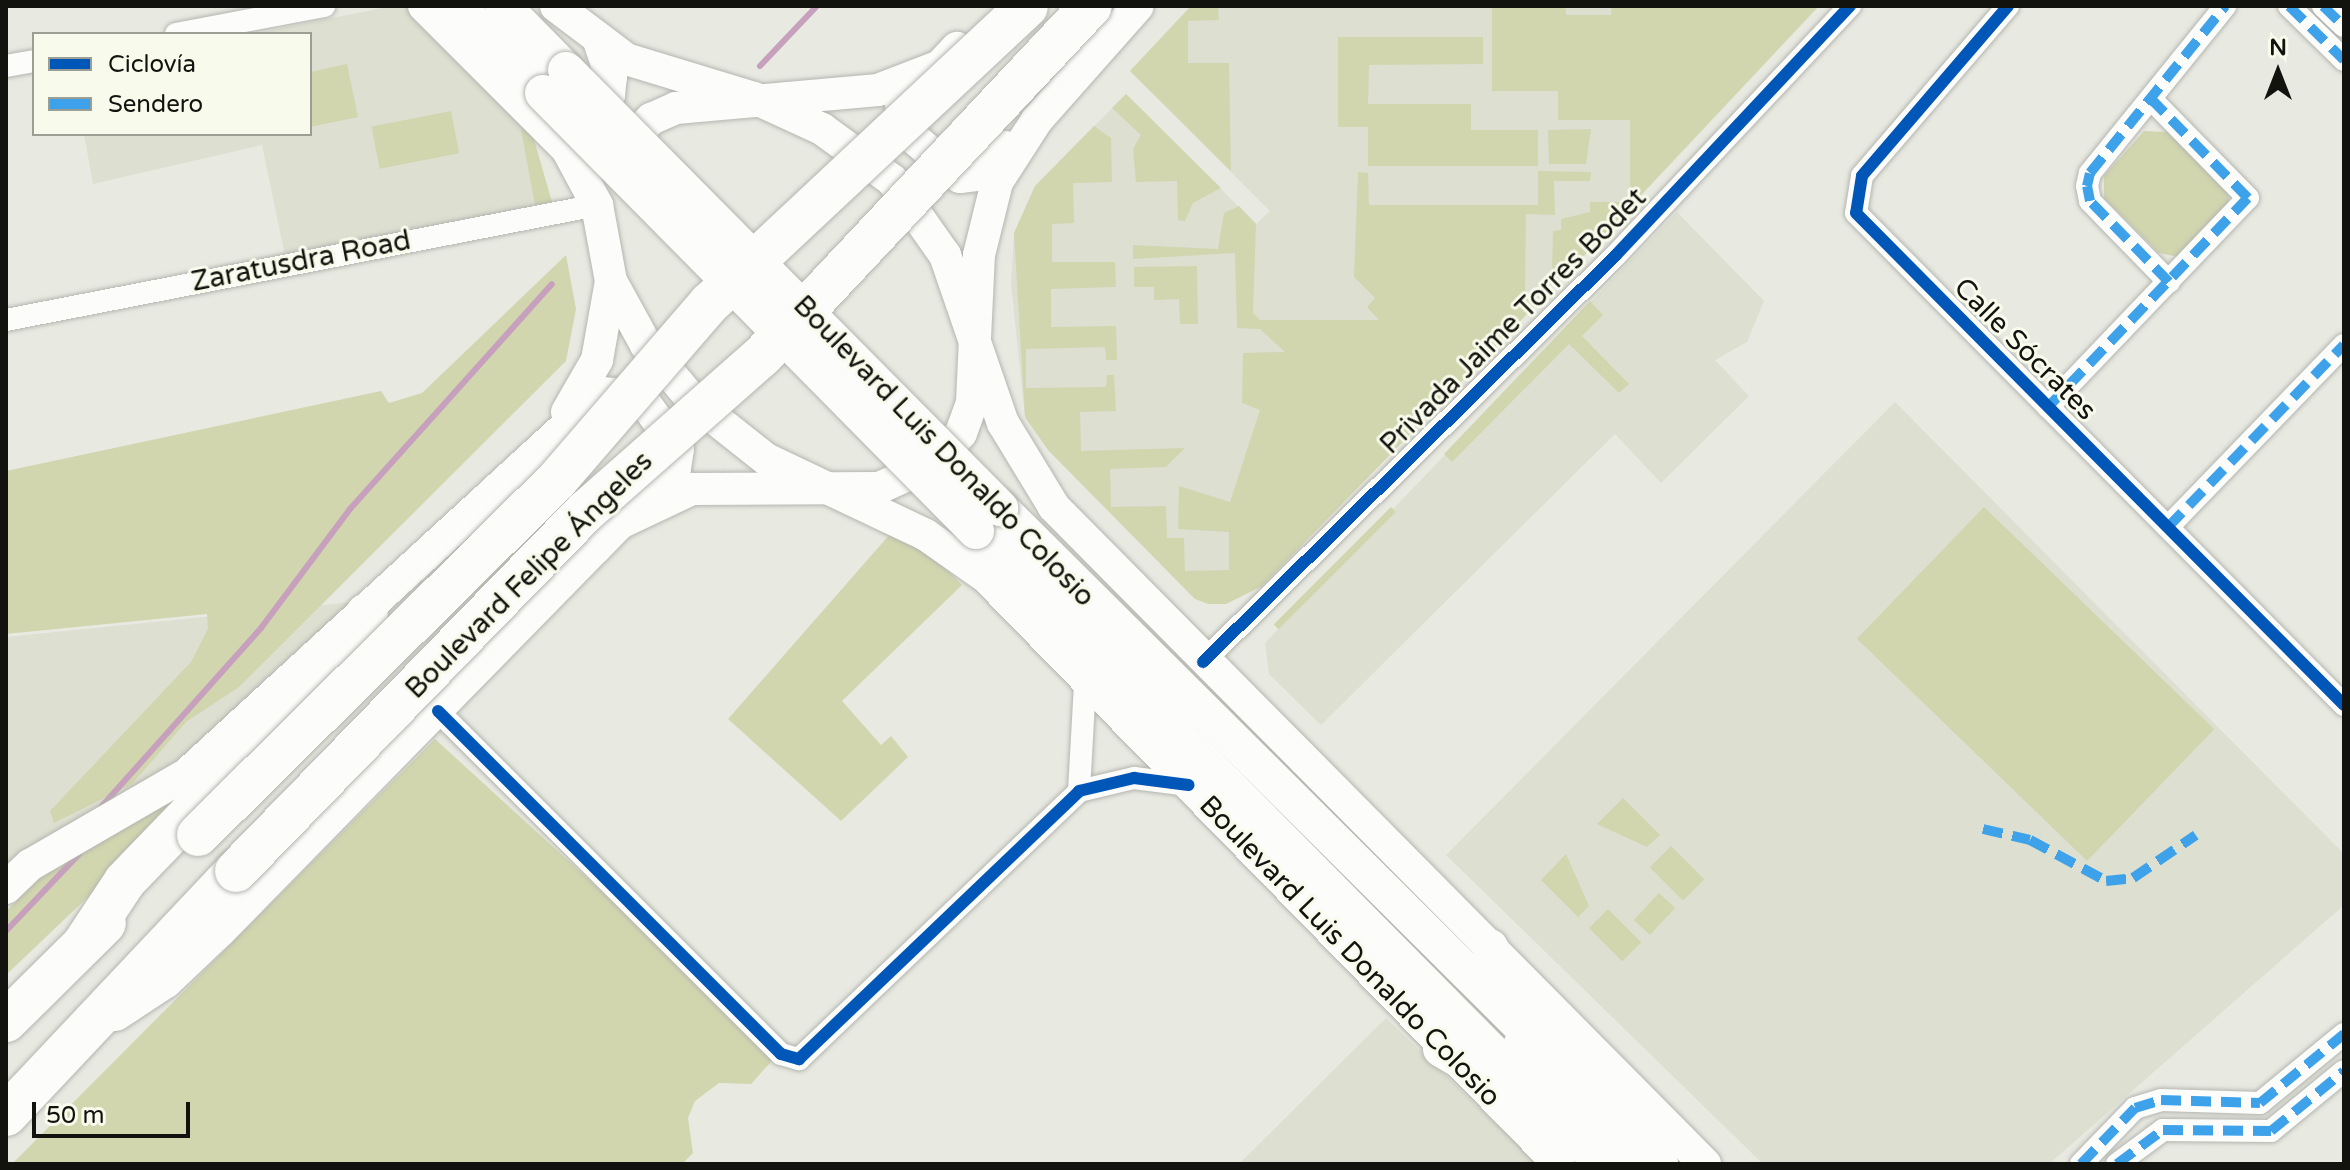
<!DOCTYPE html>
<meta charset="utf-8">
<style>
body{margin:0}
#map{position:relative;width:2350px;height:1170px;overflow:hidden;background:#e8eae2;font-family:"Varela Round",sans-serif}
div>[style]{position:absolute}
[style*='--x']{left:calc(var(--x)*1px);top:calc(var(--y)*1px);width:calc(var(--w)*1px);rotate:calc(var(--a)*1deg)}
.built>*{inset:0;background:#dddfd1}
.green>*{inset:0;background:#d1d6af;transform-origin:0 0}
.stream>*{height:6px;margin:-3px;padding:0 3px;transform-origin:3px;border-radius:3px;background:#c6a0bc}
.roads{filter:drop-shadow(0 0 2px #b4b5af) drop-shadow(0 0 2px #b4b5af)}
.street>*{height:22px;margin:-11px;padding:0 11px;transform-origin:11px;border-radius:11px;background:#fcfcfb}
.secondary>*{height:32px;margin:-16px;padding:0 16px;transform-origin:16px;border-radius:16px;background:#fcfcfb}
.primary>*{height:36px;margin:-18px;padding:0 18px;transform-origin:18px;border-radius:18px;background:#fcfcfb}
.highway>*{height:42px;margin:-21px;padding:0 21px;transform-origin:21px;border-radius:21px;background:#fcfcfb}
.bridges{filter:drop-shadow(0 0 2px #b4b5af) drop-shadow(0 0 2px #b4b5af)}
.primary-bridge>*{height:36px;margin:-18px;padding:0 18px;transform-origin:18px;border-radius:18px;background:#fcfcfb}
.highway-bridge>*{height:42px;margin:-21px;padding:0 21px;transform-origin:21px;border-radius:21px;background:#fcfcfb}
.quiet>*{height:10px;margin-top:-5px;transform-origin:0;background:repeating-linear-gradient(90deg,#3da2e9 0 20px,transparent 0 30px)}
.cycleway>*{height:12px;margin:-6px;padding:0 6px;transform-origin:6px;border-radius:6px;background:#0057b8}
span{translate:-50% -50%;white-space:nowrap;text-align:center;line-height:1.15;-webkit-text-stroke:6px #f8faeb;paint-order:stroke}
.street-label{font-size:28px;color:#12130e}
.frame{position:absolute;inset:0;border:8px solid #12130e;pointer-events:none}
.legend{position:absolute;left:32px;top:32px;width:280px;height:104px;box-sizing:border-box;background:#f8faeb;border:2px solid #9c9e93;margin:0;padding:10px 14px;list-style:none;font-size:24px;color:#12130e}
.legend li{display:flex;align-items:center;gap:16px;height:40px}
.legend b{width:40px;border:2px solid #9c9e93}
.north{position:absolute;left:2238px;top:32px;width:80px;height:80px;-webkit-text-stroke:6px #f8faeb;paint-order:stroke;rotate:0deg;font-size:22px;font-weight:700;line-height:32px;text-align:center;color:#12130e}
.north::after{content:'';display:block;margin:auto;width:28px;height:36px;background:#12130e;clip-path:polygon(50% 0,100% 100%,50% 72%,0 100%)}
.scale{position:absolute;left:32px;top:1102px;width:158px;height:36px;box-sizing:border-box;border:4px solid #12130e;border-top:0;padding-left:10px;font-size:24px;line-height:28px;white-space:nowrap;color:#12130e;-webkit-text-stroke:6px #f8faeb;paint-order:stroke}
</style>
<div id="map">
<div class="built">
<div style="clip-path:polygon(392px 6px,414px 6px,521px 110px,552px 202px,285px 256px,262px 145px,93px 184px,84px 134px,310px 134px,310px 34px,252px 34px)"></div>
<div style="clip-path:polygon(1191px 6px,1819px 6px,1262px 586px,1226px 604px,1195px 599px,1048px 450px,1025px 417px,1011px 284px,1014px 233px,1035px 186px,1126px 94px,1256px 224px,1270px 211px,1130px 71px)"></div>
<div style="clip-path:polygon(1677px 212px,1764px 301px,1747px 342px,1715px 360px,1749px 396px,1661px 483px,1615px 434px,1321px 725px,1269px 674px,1265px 643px)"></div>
<div style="clip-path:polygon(1895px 402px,2344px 854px,2344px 905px,2049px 1164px,1763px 1164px,1446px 855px)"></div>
<div style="clip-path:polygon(382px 599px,187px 774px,6px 888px,6px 637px)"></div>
<div style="clip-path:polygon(1386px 1018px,1538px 1164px,1239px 1164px)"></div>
</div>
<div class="green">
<div style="clip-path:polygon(1191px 6px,1218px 6px,1219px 20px,1188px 21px,1188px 63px,1229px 63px,1231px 171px,1130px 71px)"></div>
<div style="clip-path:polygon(1492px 6px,1565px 6px,1566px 15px,1611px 15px,1612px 6px,1819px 6px,1567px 274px,1552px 275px,1553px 231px,1561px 230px,1561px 219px,1590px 212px,1590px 202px,1630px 202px,1630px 120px,1558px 120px,1558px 91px,1492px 91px)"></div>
<div style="clip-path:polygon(1338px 37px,1483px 37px,1483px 64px,1369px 65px,1368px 104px,1471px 104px,1471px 130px,1538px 130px,1538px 166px,1368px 166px,1368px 127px,1338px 127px)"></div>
<div style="clip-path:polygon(347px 64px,358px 117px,310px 127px,310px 72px)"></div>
<div style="clip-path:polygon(1126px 94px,1221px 188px,1193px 203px,1185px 221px,1178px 220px,1177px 181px,1136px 182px,1133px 149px,1141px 135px,1112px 108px)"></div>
<div style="left:451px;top:111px;width:43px;height:81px;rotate:79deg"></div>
<div style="clip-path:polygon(1094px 126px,1111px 138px,1112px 182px,1073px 183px,1074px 223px,1052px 224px,1052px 262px,1115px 262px,1116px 287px,1051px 289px,1051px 327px,1116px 326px,1117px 360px,1106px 360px,1105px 347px,1026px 349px,1026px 388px,1106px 387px,1107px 375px,1114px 375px,1116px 411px,1080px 412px,1081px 451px,1185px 448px,1166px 467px,1110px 469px,1111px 507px,1166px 506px,1167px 538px,1184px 538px,1185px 571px,1229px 570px,1229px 532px,1178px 529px,1179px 486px,1230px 502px,1260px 410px,1242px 403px,1243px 353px,1285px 352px,1260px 329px,1237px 328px,1235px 253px,1133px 259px,1133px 245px,1218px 249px,1224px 213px,1239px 206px,1256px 224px,1253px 313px,1260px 320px,1379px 320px,1367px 307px,1375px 298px,1354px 277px,1358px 172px,1368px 173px,1369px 205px,1538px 205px,1538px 171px,1591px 172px,1590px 181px,1554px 181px,1555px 215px,1526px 214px,1525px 293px,1537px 304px,1262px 586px,1226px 604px,1208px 604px,1195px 599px,1048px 450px,1025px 417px,1014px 233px,1035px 186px)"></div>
<div style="clip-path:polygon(531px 129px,552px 202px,535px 205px,521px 130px)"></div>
<div style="clip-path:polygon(1591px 129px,1586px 164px,1549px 164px,1548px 130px)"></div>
<div style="clip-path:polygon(2144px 131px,2167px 132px,2228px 189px,2229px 208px,2179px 257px,2159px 253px,2104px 198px,2104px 176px)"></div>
<div style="clip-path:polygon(566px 255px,576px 309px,566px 361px,239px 687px,186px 722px,132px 784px,54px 823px,50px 811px,191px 662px,208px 629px,207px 614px,6px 634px,6px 471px,381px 391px,389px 403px,422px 393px)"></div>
<div style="clip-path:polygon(1197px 266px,1198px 324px,1180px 324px,1179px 299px,1154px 300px,1154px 287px,1134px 287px,1134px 267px)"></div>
<div style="clip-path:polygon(1590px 301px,1603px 315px,1582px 336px,1629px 384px,1619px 393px,1569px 344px,1452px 462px,1444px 454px)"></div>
<div style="left:1391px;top:507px;width:7px;height:166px;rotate:45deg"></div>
<div style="left:1984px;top:507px;width:320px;height:183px;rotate:44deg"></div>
<div style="clip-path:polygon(891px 533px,927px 550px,962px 585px,842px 701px,881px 745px,891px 736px,908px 757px,841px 821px,728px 719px)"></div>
<div style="clip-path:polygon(435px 739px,779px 1053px,751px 1084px,719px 1083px,695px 1101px,688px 1118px,693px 1153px,682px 1164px,12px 1164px)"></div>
<div style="clip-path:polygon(1623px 798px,1660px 835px,1647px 847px,1597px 824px)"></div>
<div style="clip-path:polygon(164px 803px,175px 814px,6px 975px,6px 911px,64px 855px)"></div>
<div style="left:1671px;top:846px;width:47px;height:30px;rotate:45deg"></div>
<div style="clip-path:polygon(1566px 854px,1589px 906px,1578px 917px,1541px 880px)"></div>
<div style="left:1659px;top:893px;width:22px;height:37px;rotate:43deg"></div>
<div style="left:1608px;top:909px;width:47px;height:27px;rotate:45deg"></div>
</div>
<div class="stream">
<div style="--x:760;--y:66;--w:83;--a:-46.5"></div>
<div style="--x:102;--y:806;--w:239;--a:-48.2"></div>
<div style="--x:261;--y:628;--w:149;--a:-53.2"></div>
<div style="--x:350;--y:509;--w:302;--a:-48.1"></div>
<div style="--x:6;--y:931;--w:106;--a:-46.5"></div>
</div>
<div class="roads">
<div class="street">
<div style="--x:2008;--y:6;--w:224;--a:130.7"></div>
<div style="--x:1862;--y:176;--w:37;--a:99"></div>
<div style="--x:1856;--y:213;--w:693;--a:45.23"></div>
<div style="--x:2289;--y:6;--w:77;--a:44.5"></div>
<div style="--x:2323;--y:6;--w:29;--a:44"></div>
<div style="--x:176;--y:34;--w:151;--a:-10.7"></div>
<div style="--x:6;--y:66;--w:28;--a:-10"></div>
<div style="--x:2169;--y:282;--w:113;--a:-134.3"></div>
<div style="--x:2090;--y:201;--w:15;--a:-101"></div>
<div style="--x:2087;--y:186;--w:13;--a:-77"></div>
<div style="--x:2090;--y:173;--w:215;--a:-51"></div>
<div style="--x:6;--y:320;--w:602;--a:-11.01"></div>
<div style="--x:2048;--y:407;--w:289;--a:-46.3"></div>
<div style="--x:2248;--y:198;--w:137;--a:-134.4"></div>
<div style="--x:2168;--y:527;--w:253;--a:-46"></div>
<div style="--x:1203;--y:662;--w:580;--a:-44.58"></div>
<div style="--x:1616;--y:255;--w:342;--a:-46.8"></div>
<div style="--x:438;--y:711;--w:485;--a:45"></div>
<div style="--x:781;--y:1054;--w:19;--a:16"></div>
<div style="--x:799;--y:1059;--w:388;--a:-43.7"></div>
<div style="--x:1079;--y:791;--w:57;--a:-13.3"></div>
<div style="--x:1134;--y:778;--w:55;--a:7.3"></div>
<div style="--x:1079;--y:791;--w:109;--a:-86.8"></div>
<div style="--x:2081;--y:1164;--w:78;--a:-46"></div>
<div style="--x:2135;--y:1108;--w:27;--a:-17"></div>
<div style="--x:2161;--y:1100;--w:99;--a:1.7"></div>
<div style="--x:2260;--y:1103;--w:109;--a:-39.4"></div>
<div style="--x:2117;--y:1164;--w:57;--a:-36.5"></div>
<div style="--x:2163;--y:1130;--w:108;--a:0.5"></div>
<div style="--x:2271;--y:1131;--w:94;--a:-39.4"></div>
</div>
<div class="secondary">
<div style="--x:424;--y:6;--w:202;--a:45"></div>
<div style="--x:567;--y:149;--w:64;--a:61.8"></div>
<div style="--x:597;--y:205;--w:77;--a:79.6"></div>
<div style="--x:611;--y:281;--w:73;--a:61.3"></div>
<div style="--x:646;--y:345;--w:75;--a:49.9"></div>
<div style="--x:694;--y:402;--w:92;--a:38.4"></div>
<div style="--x:766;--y:459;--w:177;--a:25.4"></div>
<div style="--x:926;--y:535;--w:73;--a:35"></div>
<div style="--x:986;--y:577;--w:820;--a:45.69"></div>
<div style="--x:556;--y:6;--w:88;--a:37.1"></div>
<div style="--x:626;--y:59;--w:134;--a:16.9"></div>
<div style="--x:754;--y:98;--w:75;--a:24.5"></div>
<div style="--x:822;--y:129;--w:87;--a:36.1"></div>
<div style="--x:892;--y:180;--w:92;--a:54.8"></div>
<div style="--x:945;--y:255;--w:178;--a:71"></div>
<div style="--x:1003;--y:423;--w:98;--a:58.7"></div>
<div style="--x:1054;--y:507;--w:925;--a:45.26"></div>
<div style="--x:901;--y:104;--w:26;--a:83"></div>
<div style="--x:904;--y:130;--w:73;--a:40"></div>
<div style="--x:960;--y:177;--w:16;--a:-7"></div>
<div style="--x:976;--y:175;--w:41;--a:-43"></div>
<div style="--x:584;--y:120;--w:19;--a:-28"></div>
<div style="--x:601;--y:111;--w:18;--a:-63"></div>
<div style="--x:609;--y:95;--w:18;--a:-84"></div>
<div style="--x:611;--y:77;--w:41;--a:-108.4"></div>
<div style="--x:615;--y:156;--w:52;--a:-45.8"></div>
<div style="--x:651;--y:119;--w:27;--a:-24"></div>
<div style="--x:676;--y:108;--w:203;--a:-5.1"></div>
<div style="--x:878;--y:90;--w:66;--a:-21.2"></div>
<div style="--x:940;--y:66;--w:25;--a:-47"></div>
<div style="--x:567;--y:412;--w:60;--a:-60"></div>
<div style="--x:597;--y:360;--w:80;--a:-80"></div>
<div style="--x:6;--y:888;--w:33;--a:-44"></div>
<div style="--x:30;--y:865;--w:181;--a:-30.1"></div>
<div style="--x:187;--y:774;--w:563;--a:-42.55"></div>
<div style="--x:602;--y:393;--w:38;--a:5"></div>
<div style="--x:640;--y:396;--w:65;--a:54.4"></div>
<div style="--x:678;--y:449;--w:19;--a:99"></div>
<div style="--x:675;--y:468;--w:46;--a:134.1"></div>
<div style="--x:116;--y:1015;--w:60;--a:-33.4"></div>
<div style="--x:166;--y:982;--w:74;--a:-43.4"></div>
<div style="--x:220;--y:931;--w:571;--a:-45.57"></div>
<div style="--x:620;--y:523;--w:80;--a:-25.3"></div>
<div style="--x:692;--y:489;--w:187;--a:-0.3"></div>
<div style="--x:879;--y:488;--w:60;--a:-24.4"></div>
<div style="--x:934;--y:463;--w:40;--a:-48"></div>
<div style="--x:961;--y:433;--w:33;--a:-70"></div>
<div style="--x:972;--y:402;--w:147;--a:-87.3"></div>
<div style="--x:979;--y:255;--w:75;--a:-76.1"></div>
<div style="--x:997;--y:182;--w:74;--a:-57.2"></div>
<div style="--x:1037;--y:120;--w:152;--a:-48.5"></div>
<div style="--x:1520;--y:1043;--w:165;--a:47.2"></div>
</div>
<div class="primary">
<div style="--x:457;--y:6;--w:122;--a:45.3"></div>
<div style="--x:503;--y:6;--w:90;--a:45.5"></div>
<div style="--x:1000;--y:508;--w:931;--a:44.83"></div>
<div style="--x:976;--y:531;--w:891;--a:45.27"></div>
<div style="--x:1490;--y:947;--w:85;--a:63.4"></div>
<div style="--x:1441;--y:1049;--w:87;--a:30.4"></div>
</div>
<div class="highway">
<div style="--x:84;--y:943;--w:74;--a:-56.5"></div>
<div style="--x:125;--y:881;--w:277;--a:-46"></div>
<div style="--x:317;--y:682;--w:84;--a:-53.7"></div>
<div style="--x:6;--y:1021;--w:139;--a:-44.7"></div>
<div style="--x:6;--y:1115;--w:335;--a:-46.7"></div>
</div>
</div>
<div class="bridges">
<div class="primary-bridge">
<div style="--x:566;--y:70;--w:617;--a:45.26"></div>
<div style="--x:543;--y:93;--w:616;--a:45.33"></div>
</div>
<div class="highway-bridge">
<div style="--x:198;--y:835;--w:505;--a:-44.68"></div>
<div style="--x:557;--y:480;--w:234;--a:-49.2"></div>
<div style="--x:710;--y:303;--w:434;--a:-43.1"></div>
<div style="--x:236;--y:871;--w:502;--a:-45.81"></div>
<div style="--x:586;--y:511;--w:235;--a:-41.4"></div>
<div style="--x:762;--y:356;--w:480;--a:-46.8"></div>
</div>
</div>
<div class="quiet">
<div style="--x:2289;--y:6;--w:77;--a:44.5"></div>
<div style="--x:2323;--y:6;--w:29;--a:44"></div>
<div style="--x:2169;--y:282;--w:113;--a:-134.3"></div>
<div style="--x:2090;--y:201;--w:15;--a:-101"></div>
<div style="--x:2087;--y:186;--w:13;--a:-77"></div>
<div style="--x:2090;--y:173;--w:215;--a:-51"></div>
<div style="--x:2048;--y:407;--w:289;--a:-46.3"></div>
<div style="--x:2248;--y:198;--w:137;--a:-134.4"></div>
<div style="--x:2168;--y:527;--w:253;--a:-46"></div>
<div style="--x:1983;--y:829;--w:48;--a:13.2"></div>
<div style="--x:2030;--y:840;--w:86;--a:28.3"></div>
<div style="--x:2106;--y:881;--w:27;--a:-6"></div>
<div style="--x:2133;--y:878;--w:76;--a:-34.3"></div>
<div style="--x:2081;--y:1164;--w:78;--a:-46"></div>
<div style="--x:2135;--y:1108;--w:27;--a:-17"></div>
<div style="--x:2161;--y:1100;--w:99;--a:1.7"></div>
<div style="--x:2260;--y:1103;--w:109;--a:-39.4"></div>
<div style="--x:2117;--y:1164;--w:57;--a:-36.5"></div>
<div style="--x:2163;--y:1130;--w:108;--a:0.5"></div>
<div style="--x:2271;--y:1131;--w:94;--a:-39.4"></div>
</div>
<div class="cycleway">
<div style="--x:2008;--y:6;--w:224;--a:130.7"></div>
<div style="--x:1862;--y:176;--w:37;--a:99"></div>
<div style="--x:1856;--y:213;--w:693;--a:45.23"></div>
<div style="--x:1203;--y:662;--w:580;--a:-44.58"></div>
<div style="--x:1616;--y:255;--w:342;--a:-46.8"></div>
<div style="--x:438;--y:711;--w:485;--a:45"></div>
<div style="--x:781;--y:1054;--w:19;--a:16"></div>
<div style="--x:799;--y:1059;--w:388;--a:-43.7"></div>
<div style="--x:1079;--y:791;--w:57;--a:-13.3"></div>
<div style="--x:1134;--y:778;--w:55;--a:7.3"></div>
</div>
<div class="street-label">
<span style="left:301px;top:261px;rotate:-11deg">Zaratusdra Road</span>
<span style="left:1513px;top:321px;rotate:-45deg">Privada Jaime Torres Bodet</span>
<span style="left:2025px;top:349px;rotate:45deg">Calle Sócrates</span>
<span style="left:944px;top:451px;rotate:46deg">Boulevard Luis Donaldo Colosio</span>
<span style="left:529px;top:575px;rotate:-45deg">Boulevard Felipe Ángeles</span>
<span style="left:1350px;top:951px;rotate:46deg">Boulevard Luis Donaldo Colosio</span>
</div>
<div class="frame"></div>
<ul class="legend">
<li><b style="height:10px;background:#0057b8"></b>Ciclovía</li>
<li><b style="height:10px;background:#3da2e9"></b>Sendero</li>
</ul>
<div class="north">N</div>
<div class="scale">50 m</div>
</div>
